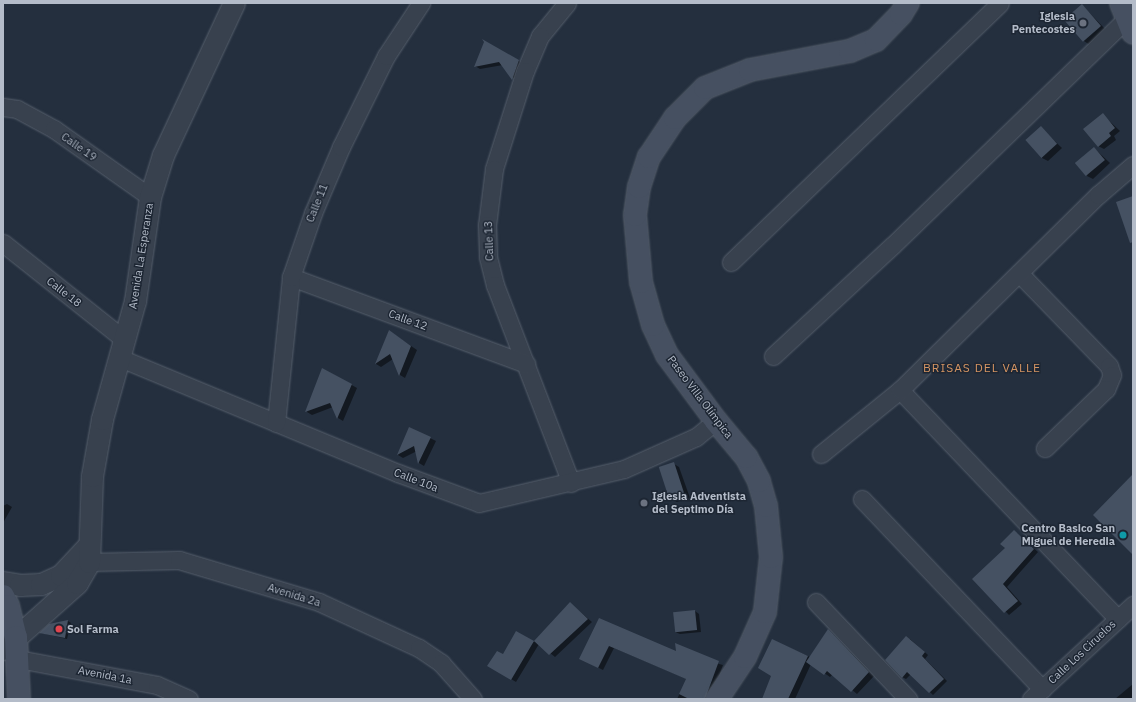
<!DOCTYPE html>
<meta charset="utf-8">
<style>
body{margin:0}
#map{position:relative;width:1136px;height:702px;overflow:hidden;background:#242f3e;font-family:"IBM Plex Sans",sans-serif}
div>[style]{position:absolute}
[style*='--x']{left:calc(var(--x)*1px);top:calc(var(--y)*1px);width:calc(var(--w)*1px);rotate:calc(var(--a)*1deg)}
.shadow>*{inset:0;background:#0007}
.building>*{inset:0;background:#455162;transform-origin:0 0}
.roads{filter:drop-shadow(0 0 1px #565f6c) drop-shadow(0 0 1px #565f6c)}
.minor>*{height:17px;margin:-8.5px;padding:0 8.5px;transform-origin:8.5px;border-radius:8.5px;background:#38414e}
.tertiary>*{height:21px;margin:-10.5px;padding:0 10.5px;transform-origin:10.5px;border-radius:10.5px;background:#38414e}
.secondary>*{height:22px;margin:-11px;padding:0 11px;transform-origin:11px;border-radius:11px;background:#465061}
.dots>*{width:11px;height:11px;translate:-50% -50%;box-sizing:border-box;border:2px solid #1d2633;border-radius:50%}
span{translate:-50% -50%;white-space:nowrap;text-align:center;line-height:1.15;-webkit-text-stroke:3px #1d2633;paint-order:stroke}
.poi-label{font-size:11px;color:#b4bcc9;font-weight:700}
.right{translate:-100% -50%;text-align:right}
.left{translate:0 -50%;text-align:left}
.street-label{font-size:11px;color:#b4bcc9}
.neighbourhood-label{font-size:12px;color:#d59563;letter-spacing:1px}
.frame{position:absolute;inset:0;border:4px solid #b4bcc9;pointer-events:none}
</style>
<div id="map">
<div class="shadow">
<div style="clip-path:polygon(1082px 5px,1106px 30px,1090px 45px,1084px 41px)"></div>
<div style="clip-path:polygon(486px 42px,524px 64px,517px 82px,503px 65px,480px 69px,475px 66px)"></div>
<div style="clip-path:polygon(1103px 115px,1120px 131px,1114px 136px,1116px 140px,1104px 149px,1098px 146px)"></div>
<div style="clip-path:polygon(1041px 128px,1062px 148px,1048px 161px,1042px 158px)"></div>
<div style="clip-path:polygon(1094px 148px,1110px 163px,1093px 179px,1087px 176px)"></div>
<div style="clip-path:polygon(389px 331px,417px 350px,405px 378px,400px 375px,393px 359px,381px 367px,376px 364px)"></div>
<div style="clip-path:polygon(323px 369px,357px 388px,343px 421px,338px 418px,333px 407px,312px 415px,307px 412px)"></div>
<div style="clip-path:polygon(410px 428px,436px 441px,424px 466px,419px 463px,417px 451px,403px 458px,398px 455px)"></div>
<div style="clip-path:polygon(674px 464px,679px 467px,690px 498px,677px 502px,671px 499px)"></div>
<div style="clip-path:polygon(7px 504px,12px 507px,3px 523px,3px 506px)"></div>
<div style="clip-path:polygon(1014px 531px,1038px 552px,1007px 587px,1022px 604px,1009px 615px,974px 579px,1006px 548px)"></div>
<div style="clip-path:polygon(570px 603px,592px 622px,555px 657px,539px 644px,516px 682px,489px 666px,503px 656px,517px 632px,534px 642px)"></div>
<div style="clip-path:polygon(695px 611px,699px 614px,701px 632px,680px 634px,675px 632px)"></div>
<div style="clip-path:polygon(599px 620px,677px 653px,723px 665px,711px 699px,677px 699px,687px 679px,614px 648px,603px 670px,585px 661px)"></div>
<div style="clip-path:polygon(68px 621px,71px 623px,67px 639px,41px 633px,50px 625px)"></div>
<div style="clip-path:polygon(828px 630px,874px 676px,857px 694px,833px 674px,830px 677px,811px 664px,795px 699px,777px 699px,773px 675px,772px 640px,810px 657px)"></div>
<div style="clip-path:polygon(910px 639px,928px 655px,925px 659px,947px 681px,933px 695px,911px 674px,906px 679px,902px 677px)"></div>
<div style="clip-path:polygon(1133px 684px,1133px 699px,1115px 699px)"></div>
</div>
<div class="building">
<div style="left:1082px;top:4px;width:29px;height:24px;rotate:49deg"></div>
<div style="clip-path:polygon(482px 39px,519px 60px,512px 80px,499px 62px,474px 67px,484px 42px)"></div>
<div style="clip-path:polygon(1103px 113px,1115px 128px,1109px 133px,1111px 136px,1098px 147px,1083px 129px)"></div>
<div style="left:1041px;top:126px;width:24px;height:21px;rotate:48deg"></div>
<div style="left:1094px;top:147px;width:17px;height:25px;rotate:50deg"></div>
<div style="clip-path:polygon(1133px 196px,1133px 242px,1130px 243px,1116px 202px)"></div>
<div style="clip-path:polygon(389px 330px,411px 346px,399px 376px,390px 354px,375px 364px)"></div>
<div style="clip-path:polygon(322px 368px,352px 384px,337px 419px,330px 403px,305px 412px)"></div>
<div style="clip-path:polygon(409px 427px,431px 437px,418px 464px,414px 446px,397px 455px)"></div>
<div style="left:674px;top:462px;width:35px;height:16px;rotate:72deg"></div>
<div style="clip-path:polygon(1133px 474px,1133px 555px,1093px 515px)"></div>
<div style="clip-path:polygon(1014px 530px,1034px 549px,1003px 584px,1018px 601px,1004px 613px,972px 579px,1005px 548px,1000px 544px)"></div>
<div style="clip-path:polygon(570px 602px,588px 619px,549px 655px,534px 641px,511px 680px,487px 666px,497px 651px,503px 654px,516px 631px,534px 641px)"></div>
<div style="left:695px;top:610px;width:20px;height:22px;rotate:84deg"></div>
<div style="clip-path:polygon(599px 618px,676px 651px,675px 643px,719px 661px,705px 699px,689px 699px,679px 694px,686px 679px,609px 646px,598px 668px,579px 659px)"></div>
<div style="clip-path:polygon(68px 620px,65px 638px,39px 633px,49px 624px)"></div>
<div style="clip-path:polygon(828px 629px,869px 672px,851px 692px,827px 671px,824px 675px,806px 662px)"></div>
<div style="clip-path:polygon(906px 636px,925px 652px,922px 656px,944px 679px,929px 693px,907px 672px,902px 678px,885px 660px)"></div>
<div style="clip-path:polygon(772px 639px,808px 656px,788px 699px,762px 699px,771px 676px,758px 668px)"></div>
</div>
<div class="roads">
<div class="minor">
<div style="--x:567;--y:3;--w:43;--a:129.3"></div>
<div style="--x:540;--y:36;--w:38;--a:113"></div>
<div style="--x:525;--y:71;--w:103;--a:107.6"></div>
<div style="--x:494;--y:169;--w:56;--a:97.1"></div>
<div style="--x:487;--y:225;--w:32;--a:88"></div>
<div style="--x:488;--y:257;--w:29;--a:76"></div>
<div style="--x:495;--y:285;--w:212;--a:69"></div>
<div style="--x:3;--y:107;--w:14;--a:8"></div>
<div style="--x:17;--y:109;--w:42;--a:28.4"></div>
<div style="--x:54;--y:129;--w:118;--a:35.3"></div>
<div style="--x:3;--y:243;--w:156;--a:38.5"></div>
<div style="--x:731;--y:262;--w:373;--a:-43.9"></div>
<div style="--x:1019;--y:273;--w:129;--a:45.9"></div>
<div style="--x:1109;--y:366;--w:9;--a:72"></div>
<div style="--x:1112;--y:375;--w:15;--a:113"></div>
<div style="--x:1106;--y:389;--w:85;--a:136"></div>
<div style="--x:291;--y:277;--w:251;--a:20.3"></div>
<div style="--x:773;--y:356;--w:163;--a:-42.8"></div>
<div style="--x:893;--y:245;--w:326;--a:-44.1"></div>
<div style="--x:120;--y:358;--w:301;--a:22.5"></div>
<div style="--x:398;--y:473;--w:86;--a:20.3"></div>
<div style="--x:479;--y:503;--w:149;--a:-13.2"></div>
<div style="--x:624;--y:469;--w:79;--a:-24"></div>
<div style="--x:696;--y:437;--w:26;--a:-39"></div>
<div style="--x:900;--y:390;--w:316;--a:46.4"></div>
<div style="--x:276;--y:423;--w:147;--a:-84.1"></div>
<div style="--x:291;--y:277;--w:68;--a:-71"></div>
<div style="--x:313;--y:213;--w:72;--a:-67"></div>
<div style="--x:341;--y:147;--w:102;--a:-63.7"></div>
<div style="--x:386;--y:56;--w:64;--a:-56.6"></div>
<div style="--x:821;--y:454;--w:102;--a:-39"></div>
<div style="--x:900;--y:390;--w:278;--a:-44.6"></div>
<div style="--x:1098;--y:195;--w:46;--a:-40.6"></div>
<div style="--x:862;--y:499;--w:262;--a:46.5"></div>
<div style="--x:89;--y:562;--w:90;--a:-1.3"></div>
<div style="--x:179;--y:560;--w:146;--a:16.7"></div>
<div style="--x:319;--y:602;--w:110;--a:24.7"></div>
<div style="--x:419;--y:648;--w:27;--a:34"></div>
<div style="--x:441;--y:663;--w:48;--a:48.4"></div>
<div style="--x:816;--y:602;--w:134;--a:46.5"></div>
<div style="--x:18;--y:659;--w:141;--a:10.6"></div>
<div style="--x:157;--y:685;--w:35;--a:24"></div>
<div style="--x:1031;--y:699;--w:139;--a:-42.7"></div>
</div>
<div class="tertiary">
<div style="--x:3;--y:582;--w:17;--a:10"></div>
<div style="--x:20;--y:585;--w:21;--a:-3"></div>
<div style="--x:41;--y:584;--w:22;--a:-24"></div>
<div style="--x:61;--y:575;--w:38;--a:-47"></div>
<div style="--x:3;--y:649;--w:99;--a:-41.7"></div>
<div style="--x:77;--y:583;--w:24;--a:-60"></div>
<div style="--x:89;--y:562;--w:86;--a:-88"></div>
<div style="--x:92;--y:476;--w:58;--a:-80"></div>
<div style="--x:102;--y:419;--w:123;--a:-74.4"></div>
<div style="--x:135;--y:301;--w:105;--a:-81.8"></div>
<div style="--x:150;--y:197;--w:44;--a:-72.8"></div>
<div style="--x:163;--y:155;--w:168;--a:-65"></div>
</div>
<div class="secondary">
<div style="--x:1121;--y:3;--w:32;--a:68"></div>
<div style="--x:3;--y:596;--w:11;--a:63"></div>
<div style="--x:8;--y:606;--w:32;--a:76"></div>
<div style="--x:16;--y:637;--w:62;--a:87.2"></div>
<div style="--x:717;--y:699;--w:50;--a:-56.3"></div>
<div style="--x:745;--y:657;--w:49;--a:-66"></div>
<div style="--x:765;--y:612;--w:55;--a:-83.8"></div>
<div style="--x:771;--y:557;--w:51;--a:-95.6"></div>
<div style="--x:766;--y:506;--w:26;--a:-106"></div>
<div style="--x:759;--y:481;--w:27;--a:-118"></div>
<div style="--x:746;--y:457;--w:47;--a:-129.8"></div>
<div style="--x:716;--y:421;--w:82;--a:-126.6"></div>
<div style="--x:667;--y:355;--w:33;--a:-115"></div>
<div style="--x:653;--y:325;--w:45;--a:-105.6"></div>
<div style="--x:641;--y:282;--w:67;--a:-95.1"></div>
<div style="--x:635;--y:215;--w:28;--a:-82"></div>
<div style="--x:639;--y:187;--w:32;--a:-72"></div>
<div style="--x:649;--y:157;--w:47;--a:-56.3"></div>
<div style="--x:675;--y:118;--w:42;--a:-45"></div>
<div style="--x:705;--y:88;--w:48;--a:-21.8"></div>
<div style="--x:750;--y:70;--w:102;--a:-10.8"></div>
<div style="--x:850;--y:51;--w:28;--a:-23"></div>
<div style="--x:876;--y:40;--w:36;--a:-46"></div>
<div style="--x:901;--y:14;--w:13;--a:-58"></div>
</div>
</div>
<div class="dots">
<div style="left:1083px;top:23px;background:#6b7280"></div>
<div style="left:644px;top:503px;background:#6b7280"></div>
<div style="left:1123px;top:535px;background:#0f9aa8"></div>
<div style="left:59px;top:629px;background:#e0444e"></div>
</div>
<div class="poi-label">
<span class="right" style="left:1075px;top:23px">Iglesia<br>Pentecostes</span>
<span class="left" style="left:652px;top:503px">Iglesia Adventista<br>del Septimo Día</span>
<span class="right" style="left:1115px;top:535px">Centro Basico San<br>Miguel de Heredia</span>
<span class="left" style="left:67px;top:629px">Sol Farma</span>
</div>
<div class="street-label">
<span style="left:79px;top:147px;rotate:35deg">Calle 19</span>
<span style="left:317px;top:203px;rotate:-68deg">Calle 11</span>
<span style="left:489px;top:241px;rotate:-92deg">Calle 13</span>
<span style="left:141px;top:256px;rotate:-81deg">Avenida La Esperanza</span>
<span style="left:64px;top:292px;rotate:38deg">Calle 18</span>
<span style="left:408px;top:320px;rotate:20deg">Calle 12</span>
<span style="left:700px;top:397px;rotate:53deg">Paseo Villa Olímpica</span>
<span style="left:416px;top:480px;rotate:21deg">Calle 10a</span>
<span style="left:294px;top:595px;rotate:17deg">Avenida 2a</span>
<span style="left:1082px;top:652px;rotate:-43deg">Calle Los Ciruelos</span>
<span style="left:105px;top:675px;rotate:11deg">Avenida 1a</span>
</div>
<div class="neighbourhood-label">
<span style="left:982px;top:368px">BRISAS DEL VALLE</span>
</div>
<div class="frame"></div>
</div>
